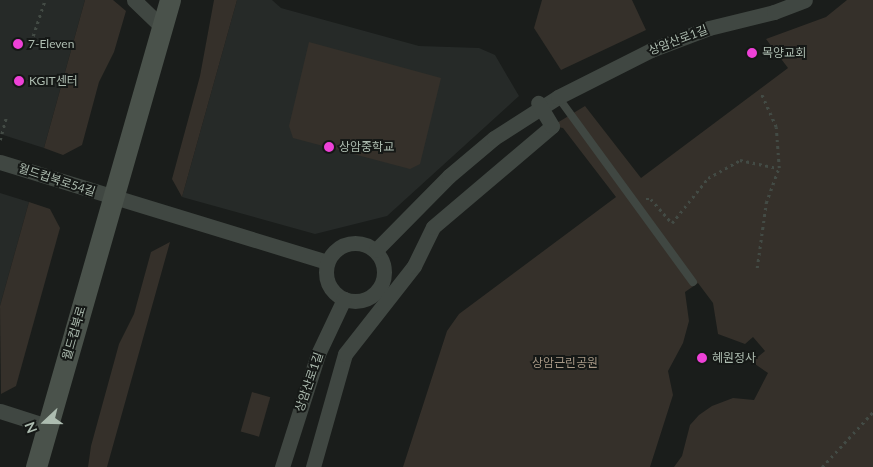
<!DOCTYPE html>
<meta charset="utf-8">
<style>
body{margin:0}
#map{position:relative;width:873px;height:467px;overflow:hidden;background:#1a1d1b;font-family:Lato,"Noto Sans KR",sans-serif}
div>[style]{position:absolute}
[style*='--x']{left:calc(var(--x)*1px);top:calc(var(--y)*1px);width:calc(var(--w)*1px);rotate:calc(var(--a)*1deg)}
.built>*{inset:0;background:#262a28}
.green>*{inset:0;background:#35302a;transform-origin:0 0}
.path>*{height:2.5px;margin-top:-1.25px;transform-origin:0;background:repeating-linear-gradient(90deg,#434b45 0 2.5px,transparent 0 6.5px)}
.lane>*{height:8px;margin:-4px;padding:0 4px;transform-origin:4px;border-radius:4px;background:#404742}
.street>*{height:15px;margin:-7.5px;padding:0 7.5px;transform-origin:7.5px;border-radius:7.5px;background:#404742}
.street>.ring{margin:-7.5px;padding:0;box-sizing:content-box;background:none;border:15px solid #404742;border-radius:50%}
.secondary>*{height:21px;margin:-10.5px;padding:0 10.5px;transform-origin:10.5px;border-radius:10.5px;background:#4a524b}
.dots>*{width:14px;height:14px;translate:-50% -50%;box-sizing:border-box;border:2px solid #151816;border-radius:50%}
span{translate:-50% -50%;white-space:nowrap;text-align:center;line-height:1.15;-webkit-text-stroke:4px #151816;paint-order:stroke}
.street-label{font-size:12px;color:#adbcb0}
.poi-label{font-size:12px;color:#adbcb0}
.left{translate:0 -50%;text-align:left}
.park-label{font-size:12px;color:#a69785}
.north{position:absolute;left:20px;top:397px;width:50px;height:50px;-webkit-text-stroke:4px #151816;paint-order:stroke;rotate:249deg;font-size:14px;font-weight:700;line-height:20px;text-align:center;color:#adbcb0}
.north::after{content:'';display:block;margin:auto;width:18px;height:22px;background:#adbcb0;clip-path:polygon(50% 0,100% 100%,50% 72%,0 100%)}
</style>
<div id="map">
<div class="built">
<div style="clip-path:polygon(0 0,85px 0,44px 148px,0 134px)"></div>
<div style="clip-path:polygon(237px 0,272px 0,281px 8px,419px 46px,479px 48px,495px 55px,519px 96px,387px 216px,315px 234px,182px 197px)"></div>
<div style="clip-path:polygon(0 193px,29px 202px,0 306px)"></div>
</div>
<div class="green">
<div style="clip-path:polygon(85px 0,113px 0,126px 11px,114px 52px,99px 82px,82px 145px,63px 155px,44px 148px)"></div>
<div style="clip-path:polygon(214px 0,237px 0,182px 197px,172px 179px,200px 76px)"></div>
<div style="clip-path:polygon(542px 0,632px 0,646px 30px,561px 70px,534px 28px)"></div>
<div style="clip-path:polygon(847px 0,873px 0,873px 467px,674px 467px,682px 456px,690px 425px,699px 415px,712px 406px,733px 398px,754px 400px,768px 373px,752px 362px,765px 351px,753px 337px,745px 344px,718px 334px,713px 303px,698px 283px,685px 292px,689px 321px,683px 343px,668px 371px,673px 395px,650px 467px,403px 467px,447px 331px,459px 314px,616px 197px,563px 128px,552px 126px,585px 106px,641px 178px,788px 68px,766px 39px,826px 17px)"></div>
<div style="clip-path:polygon(309px 42px,441px 78px,420px 164px,410px 169px,293px 138px,289px 126px)"></div>
<div style="clip-path:polygon(29px 202px,50px 209px,60px 228px,16px 386px,1px 394px,0 306px)"></div>
<div style="clip-path:polygon(170px 242px,107px 467px,88px 467px,91px 446px,119px 344px,134px 314px,151px 252px)"></div>
<div style="left:252px;top:392px;width:19px;height:41px;rotate:16deg"></div>
</div>
<div class="path">
<div style="--x:31;--y:42;--w:44;--a:-71.6"></div>
<div style="--x:0;--y:140;--w:23;--a:-75"></div>
<div style="--x:646;--y:199;--w:5;--a:0"></div>
<div style="--x:651;--y:199;--w:32;--a:49"></div>
<div style="--x:672;--y:223;--w:58;--a:-51.3"></div>
<div style="--x:708;--y:178;--w:37;--a:-29"></div>
<div style="--x:740;--y:160;--w:39;--a:12"></div>
<div style="--x:757;--y:268;--w:66;--a:-82.1"></div>
<div style="--x:766;--y:203;--w:37;--a:-70"></div>
<div style="--x:779;--y:168;--w:41;--a:-94.2"></div>
<div style="--x:776;--y:127;--w:39;--a:-114"></div>
<div style="--x:822;--y:467;--w:75;--a:-47.2"></div>
</div>
<div class="lane">
<div style="--x:558;--y:97;--w:229;--a:53.9"></div>
</div>
<div class="street">
<div style="--x:134;--y:0;--w:39;--a:44"></div>
<div style="--x:0;--y:162;--w:342;--a:17"></div>
<div class="ring" style="left:326px;top:243px;width:43px;height:43px"></div>
<div style="--x:376;--y:250;--w:104;--a:-45.4"></div>
<div style="--x:449;--y:176;--w:59;--a:-40.2"></div>
<div style="--x:494;--y:138;--w:76;--a:-32.6"></div>
<div style="--x:558;--y:97;--w:104;--a:-26.8"></div>
<div style="--x:651;--y:50;--w:62;--a:-20.8"></div>
<div style="--x:709;--y:28;--w:67;--a:-13.8"></div>
<div style="--x:774;--y:12;--w:33;--a:-21"></div>
<div style="--x:0;--y:411;--w:49;--a:17.7"></div>
<div style="--x:282;--y:467;--w:119;--a:-72.3"></div>
<div style="--x:318;--y:354;--w:61;--a:-64.7"></div>
<div style="--x:313;--y:467;--w:117;--a:-74.2"></div>
<div style="--x:345;--y:354;--w:112;--a:-51.9"></div>
<div style="--x:414;--y:266;--w:43;--a:-64"></div>
<div style="--x:433;--y:227;--w:156;--a:-40.3"></div>
<div style="--x:552;--y:126;--w:27;--a:-121"></div>
</div>
<div class="secondary">
<div style="--x:36;--y:467;--w:486;--a:-74"></div>
</div>
<div class="dots">
<div style="left:18px;top:44px;background:#ee41d7"></div>
<div style="left:752px;top:53px;background:#ee41d7"></div>
<div style="left:19px;top:81px;background:#ee41d7"></div>
<div style="left:329px;top:147px;background:#ee41d7"></div>
<div style="left:702px;top:358px;background:#ee41d7"></div>
</div>
<div class="street-label">
<span style="left:678px;top:40px;rotate:-21deg">상암산로1길</span>
<span style="left:57px;top:180px;rotate:18deg">월드컵북로54길</span>
<span style="left:74px;top:333px;rotate:-74deg">월드컵북로</span>
<span style="left:309px;top:382px;rotate:-71deg">상암산로1길</span>
</div>
<div class="poi-label">
<span class="left" style="left:28px;top:44px">7-Eleven</span>
<span class="left" style="left:762px;top:53px">목양교회</span>
<span class="left" style="left:29px;top:81px">KGIT센터</span>
<span class="left" style="left:339px;top:147px">상암중학교</span>
<span class="left" style="left:712px;top:358px">혜원정사</span>
</div>
<div class="park-label">
<span style="left:565px;top:363px">상암근린공원</span>
</div>
<div class="north">N</div>
</div>
